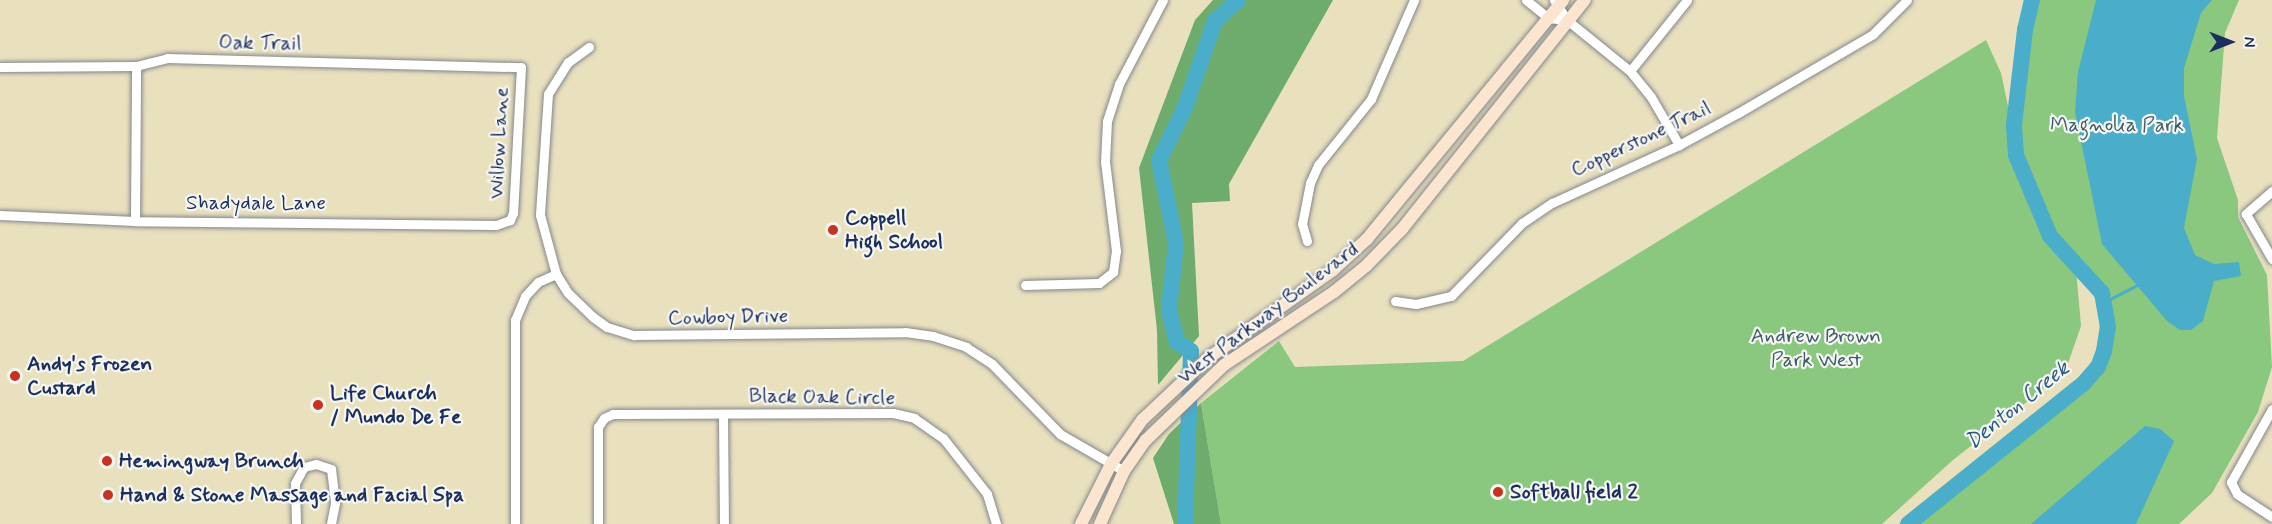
<!DOCTYPE html>
<style>
body{margin:0}
#map{position:relative;width:2272px;height:524px;overflow:hidden;background:#e9e0be;font-family:Mynerve,sans-serif}
div>[style]{position:absolute}
[style*='--x']{left:calc(var(--x)*1px);top:calc(var(--y)*1px);width:calc(var(--w)*1px);rotate:calc(var(--a)*1deg)}
.green>*{inset:0;background:#89c87e}
.forest>*{inset:0;background:#6eac6d}
.water>*{inset:0;background:#4aadca}
.stream>*{height:3px;margin:-1.5px;padding:0 1.5px;transform-origin:1.5px;border-radius:1.5px;background:#4aadca}
.river>*{height:16px;margin:-8px;padding:0 8px;transform-origin:8px;border-radius:8px;background:#4aadca}
.roads{filter:drop-shadow(0 0 2px #82888e) drop-shadow(0 0 2px #82888e)}
.street>*{height:9px;margin:-4.5px;padding:0 4.5px;transform-origin:4.5px;border-radius:4.5px;background:#fff}
.secondary>*{height:12px;margin:-6px;padding:0 6px;transform-origin:6px;border-radius:6px;background:#fbe5cf}
.dots>*{width:16px;height:16px;translate:-50% -50%;box-sizing:border-box;border:3px solid #f6f6f2;border-radius:50%}
span{translate:-50% -50%;white-space:nowrap;text-align:center;line-height:1.15;-webkit-text-stroke:4.5px #f6f6f2;paint-order:stroke}
.street-label{font-size:21px;color:#1b2f5e}
.park-label{font-size:21px;color:#3c5d68}
.poi-label{font-size:21px;color:#1b2f5e;font-weight:700}
.left{translate:0 -50%;text-align:left}
.water-label{font-size:22px;color:#2b5b84;font-style:italic}
.north{position:absolute;left:2200px;top:12px;width:60px;height:60px;-webkit-text-stroke:4px #f6f6f2;paint-order:stroke;rotate:90deg;font-size:16px;font-weight:700;line-height:24px;text-align:center;color:#1b2f5e}
.north::after{content:'';display:block;margin:auto;width:21px;height:27px;background:#1b2f5e;clip-path:polygon(50% 0,100% 100%,50% 72%,0 100%)}
</style>
<div id="map">
<div class="green">
<div style="clip-path:polygon(evenodd,2032px 0,2239px 0,2225px 33px,2217px 138px,2238px 200px,2238px 217px,2267px 275px,2272px 367px,2258px 412px,2212px 493px,2179px 524px,1908px 524px,2098px 367px,2108px 327px,2102px 293px,2066px 252px,2076px 269px,2081px 326px,2065px 372px,1953px 460px,1882px 524px,1221px 524px,1201px 403px,1279px 341px,1295px 367px,1463px 361px,1986px 40px,2001px 73px,2014px 134px,2025px 30px,2032px 0,2020px 165px,2028px 180px,2037px 207px,2025px 189px,2020px 165px)"></div>
</div>
<div class="forest">
<div style="clip-path:polygon(1213px 0,1333px 0,1229px 184px,1230px 201px,1192px 203px,1199px 336px,1158px 385px,1157px 330px,1139px 168px,1195px 20px)"></div>
<div style="clip-path:polygon(1201px 403px,1221px 524px,1174px 524px,1153px 458px,1169px 434px)"></div>
</div>
<div class="water">
<div style="clip-path:polygon(2096px 0,2212px 0,2201px 13px,2184px 68px,2184px 96px,2197px 159px,2184px 228px,2195px 255px,2214px 264px,2239px 262px,2241px 276px,2214px 281px,2203px 321px,2191px 330px,2180px 330px,2167px 321px,2102px 244px,2075px 112px,2078px 72px)"></div>
<div style="clip-path:polygon(2145px 426px,2160px 429px,2174px 441px,2136px 524px,2031px 524px)"></div>
</div>
<div class="stream">
<div style="--x:2104;--y:302;--w:42;--a:-27.2"></div>
</div>
<div class="river">
<div style="--x:1185;--y:524;--w:173;--a:-88"></div>
<div style="--x:1191;--y:351;--w:17;--a:-147"></div>
<div style="--x:1177;--y:342;--w:34;--a:-104"></div>
<div style="--x:1169;--y:309;--w:66;--a:-83.9"></div>
<div style="--x:1176;--y:243;--w:84;--a:-101.7"></div>
<div style="--x:1159;--y:161;--w:60;--a:-64.3"></div>
<div style="--x:1185;--y:107;--w:91;--a:-70.8"></div>
<div style="--x:1215;--y:21;--w:31;--a:-42"></div>
<div style="--x:1908;--y:524;--w:224;--a:-38.7"></div>
<div style="--x:2083;--y:384;--w:23;--a:-49"></div>
<div style="--x:2098;--y:367;--w:17;--a:-69"></div>
<div style="--x:2104;--y:351;--w:24;--a:-81"></div>
<div style="--x:2108;--y:327;--w:35;--a:-100"></div>
<div style="--x:2102;--y:293;--w:77;--a:-132.4"></div>
<div style="--x:2050;--y:236;--w:88;--a:-112.8"></div>
<div style="--x:2016;--y:155;--w:30;--a:-94"></div>
<div style="--x:2014;--y:125;--w:96;--a:-83.4"></div>
<div style="--x:2025;--y:30;--w:31;--a:-77"></div>
</div>
<div class="roads">
<div class="street">
<div style="--x:1526;--y:0;--w:28;--a:39"></div>
<div style="--x:1548;--y:18;--w:19;--a:6"></div>
<div style="--x:1554;--y:0;--w:24;--a:57"></div>
<div style="--x:1567;--y:20;--w:81;--a:39"></div>
<div style="--x:1630;--y:71;--w:33;--a:51"></div>
<div style="--x:1651;--y:97;--w:56;--a:59.7"></div>
<div style="--x:589;--y:47;--w:26;--a:144"></div>
<div style="--x:568;--y:62;--w:38;--a:122"></div>
<div style="--x:548;--y:94;--w:121;--a:93.8"></div>
<div style="--x:540;--y:215;--w:61;--a:74.8"></div>
<div style="--x:556;--y:274;--w:22;--a:58"></div>
<div style="--x:568;--y:293;--w:35;--a:44"></div>
<div style="--x:593;--y:317;--w:17;--a:36"></div>
<div style="--x:607;--y:327;--w:28;--a:17"></div>
<div style="--x:634;--y:335;--w:271;--a:-0.6"></div>
<div style="--x:905;--y:332;--w:28;--a:8"></div>
<div style="--x:933;--y:336;--w:35;--a:18"></div>
<div style="--x:966;--y:347;--w:31;--a:33"></div>
<div style="--x:992;--y:364;--w:98;--a:45.8"></div>
<div style="--x:1060;--y:434;--w:74;--a:30"></div>
<div style="--x:0;--y:67;--w:136;--a:-0.4"></div>
<div style="--x:136;--y:66;--w:32;--a:-14"></div>
<div style="--x:167;--y:58;--w:354;--a:1.5"></div>
<div style="--x:521;--y:67;--w:146;--a:93.1"></div>
<div style="--x:513;--y:213;--w:8;--a:113"></div>
<div style="--x:510;--y:220;--w:15;--a:160"></div>
<div style="--x:496;--y:225;--w:361;--a:-179.4"></div>
<div style="--x:135;--y:221;--w:135;--a:-177.5"></div>
<div style="--x:1630;--y:71;--w:91;--a:-51.2"></div>
<div style="--x:2272;--y:191;--w:35;--a:139"></div>
<div style="--x:2246;--y:214;--w:52;--a:60"></div>
<div style="--x:135;--y:221;--w:155;--a:-89.6"></div>
<div style="--x:1307;--y:241;--w:18;--a:-106"></div>
<div style="--x:1302;--y:224;--w:42;--a:-79"></div>
<div style="--x:1310;--y:183;--w:20;--a:-66"></div>
<div style="--x:1318;--y:165;--w:85;--a:-51.2"></div>
<div style="--x:1371;--y:99;--w:108;--a:-66.5"></div>
<div style="--x:1025;--y:285;--w:74;--a:-1.5"></div>
<div style="--x:1099;--y:283;--w:18;--a:-38"></div>
<div style="--x:1113;--y:272;--w:21;--a:-82"></div>
<div style="--x:1116;--y:251;--w:90;--a:-97"></div>
<div style="--x:1105;--y:162;--w:41;--a:-87.2"></div>
<div style="--x:1107;--y:121;--w:39;--a:-72"></div>
<div style="--x:1119;--y:84;--w:95;--a:-62.4"></div>
<div style="--x:1395;--y:301;--w:21;--a:8"></div>
<div style="--x:1416;--y:304;--w:36;--a:-13"></div>
<div style="--x:1451;--y:296;--w:102;--a:-45.8"></div>
<div style="--x:1522;--y:223;--w:36;--a:-34"></div>
<div style="--x:1552;--y:203;--w:140;--a:-24.5"></div>
<div style="--x:1679;--y:145;--w:67;--a:-28.5"></div>
<div style="--x:1738;--y:113;--w:156;--a:-30.3"></div>
<div style="--x:1873;--y:34;--w:48;--a:-45"></div>
<div style="--x:2272;--y:409;--w:84;--a:119.3"></div>
<div style="--x:2231;--y:482;--w:13;--a:63"></div>
<div style="--x:2237;--y:494;--w:42;--a:33.3"></div>
<div style="--x:723;--y:414;--w:110;--a:89.5"></div>
<div style="--x:296;--y:524;--w:41;--a:-91.4"></div>
<div style="--x:295;--y:483;--w:18;--a:-61"></div>
<div style="--x:304;--y:467;--w:12;--a:-14"></div>
<div style="--x:316;--y:464;--w:16;--a:18"></div>
<div style="--x:331;--y:469;--w:34;--a:83"></div>
<div style="--x:335;--y:503;--w:21;--a:101"></div>
<div style="--x:515;--y:524;--w:204;--a:-90"></div>
<div style="--x:515;--y:320;--w:26;--a:-67"></div>
<div style="--x:525;--y:296;--w:19;--a:-47"></div>
<div style="--x:538;--y:282;--w:20;--a:-24"></div>
<div style="--x:598;--y:524;--w:97;--a:-90"></div>
<div style="--x:598;--y:427;--w:11;--a:-56"></div>
<div style="--x:604;--y:418;--w:10;--a:-24"></div>
<div style="--x:613;--y:414;--w:280;--a:-0.2"></div>
<div style="--x:893;--y:413;--w:22;--a:13"></div>
<div style="--x:914;--y:418;--w:35;--a:35"></div>
<div style="--x:943;--y:438;--w:71;--a:51.8"></div>
<div style="--x:987;--y:494;--w:31;--a:73"></div>
</div>
<div class="secondary">
<div style="--x:1081;--y:524;--w:67;--a:-63.4"></div>
<div style="--x:1111;--y:464;--w:54;--a:-54.8"></div>
<div style="--x:1142;--y:420;--w:89;--a:-43.2"></div>
<div style="--x:1207;--y:359;--w:154;--a:-35.2"></div>
<div style="--x:1333;--y:270;--w:46;--a:-42.4"></div>
<div style="--x:1367;--y:239;--w:309;--a:-50.6"></div>
<div style="--x:1100;--y:524;--w:58;--a:-65.6"></div>
<div style="--x:1124;--y:471;--w:38;--a:-55"></div>
<div style="--x:1146;--y:440;--w:108;--a:-43.9"></div>
<div style="--x:1224;--y:365;--w:132;--a:-33.6"></div>
<div style="--x:1334;--y:292;--w:41;--a:-39.1"></div>
<div style="--x:1366;--y:266;--w:52;--a:-45.8"></div>
<div style="--x:1402;--y:229;--w:293;--a:-51.4"></div>
</div>
</div>
<div class="dots">
<div style="left:833px;top:230px;background:#c8321e"></div>
<div style="left:15px;top:376px;background:#c8321e"></div>
<div style="left:318px;top:405px;background:#c8321e"></div>
<div style="left:107px;top:461px;background:#c8321e"></div>
<div style="left:1498px;top:492px;background:#c8321e"></div>
<div style="left:108px;top:495px;background:#c8321e"></div>
</div>
<div class="street-label">
<span style="left:260px;top:43px;rotate:1deg">Oak Trail</span>
<span style="left:1641px;top:139px;rotate:-25deg">Copperstone Trail</span>
<span style="left:499px;top:143px;rotate:-87deg">Willow Lane</span>
<span style="left:256px;top:203px">Shadydale Lane</span>
<span style="left:1268px;top:313px;rotate:-37deg">West Parkway Boulevard</span>
<span style="left:728px;top:317px;rotate:-1deg">Cowboy Drive</span>
<span style="left:822px;top:397px;rotate:1deg">Black Oak Circle</span>
</div>
<div class="park-label">
<span style="left:2117px;top:125px">Magnolia Park</span>
<span style="left:1816px;top:348px">Andrew Brown<br>Park West</span>
</div>
<div class="poi-label">
<span class="left" style="left:845px;top:230px">Coppell<br>High School</span>
<span class="left" style="left:27px;top:376px">Andy's Frozen<br>Custard</span>
<span class="left" style="left:330px;top:405px">Life Church<br>/ Mundo De Fe</span>
<span class="left" style="left:119px;top:461px">Hemingway Brunch</span>
<span class="left" style="left:1510px;top:492px">Softball field 2</span>
<span class="left" style="left:120px;top:495px">Hand &amp; Stone Massage and Facial Spa</span>
</div>
<div class="water-label">
<span style="left:2018px;top:406px;rotate:-39deg">Denton Creek</span>
</div>
<div class="north">N</div>
</div>
